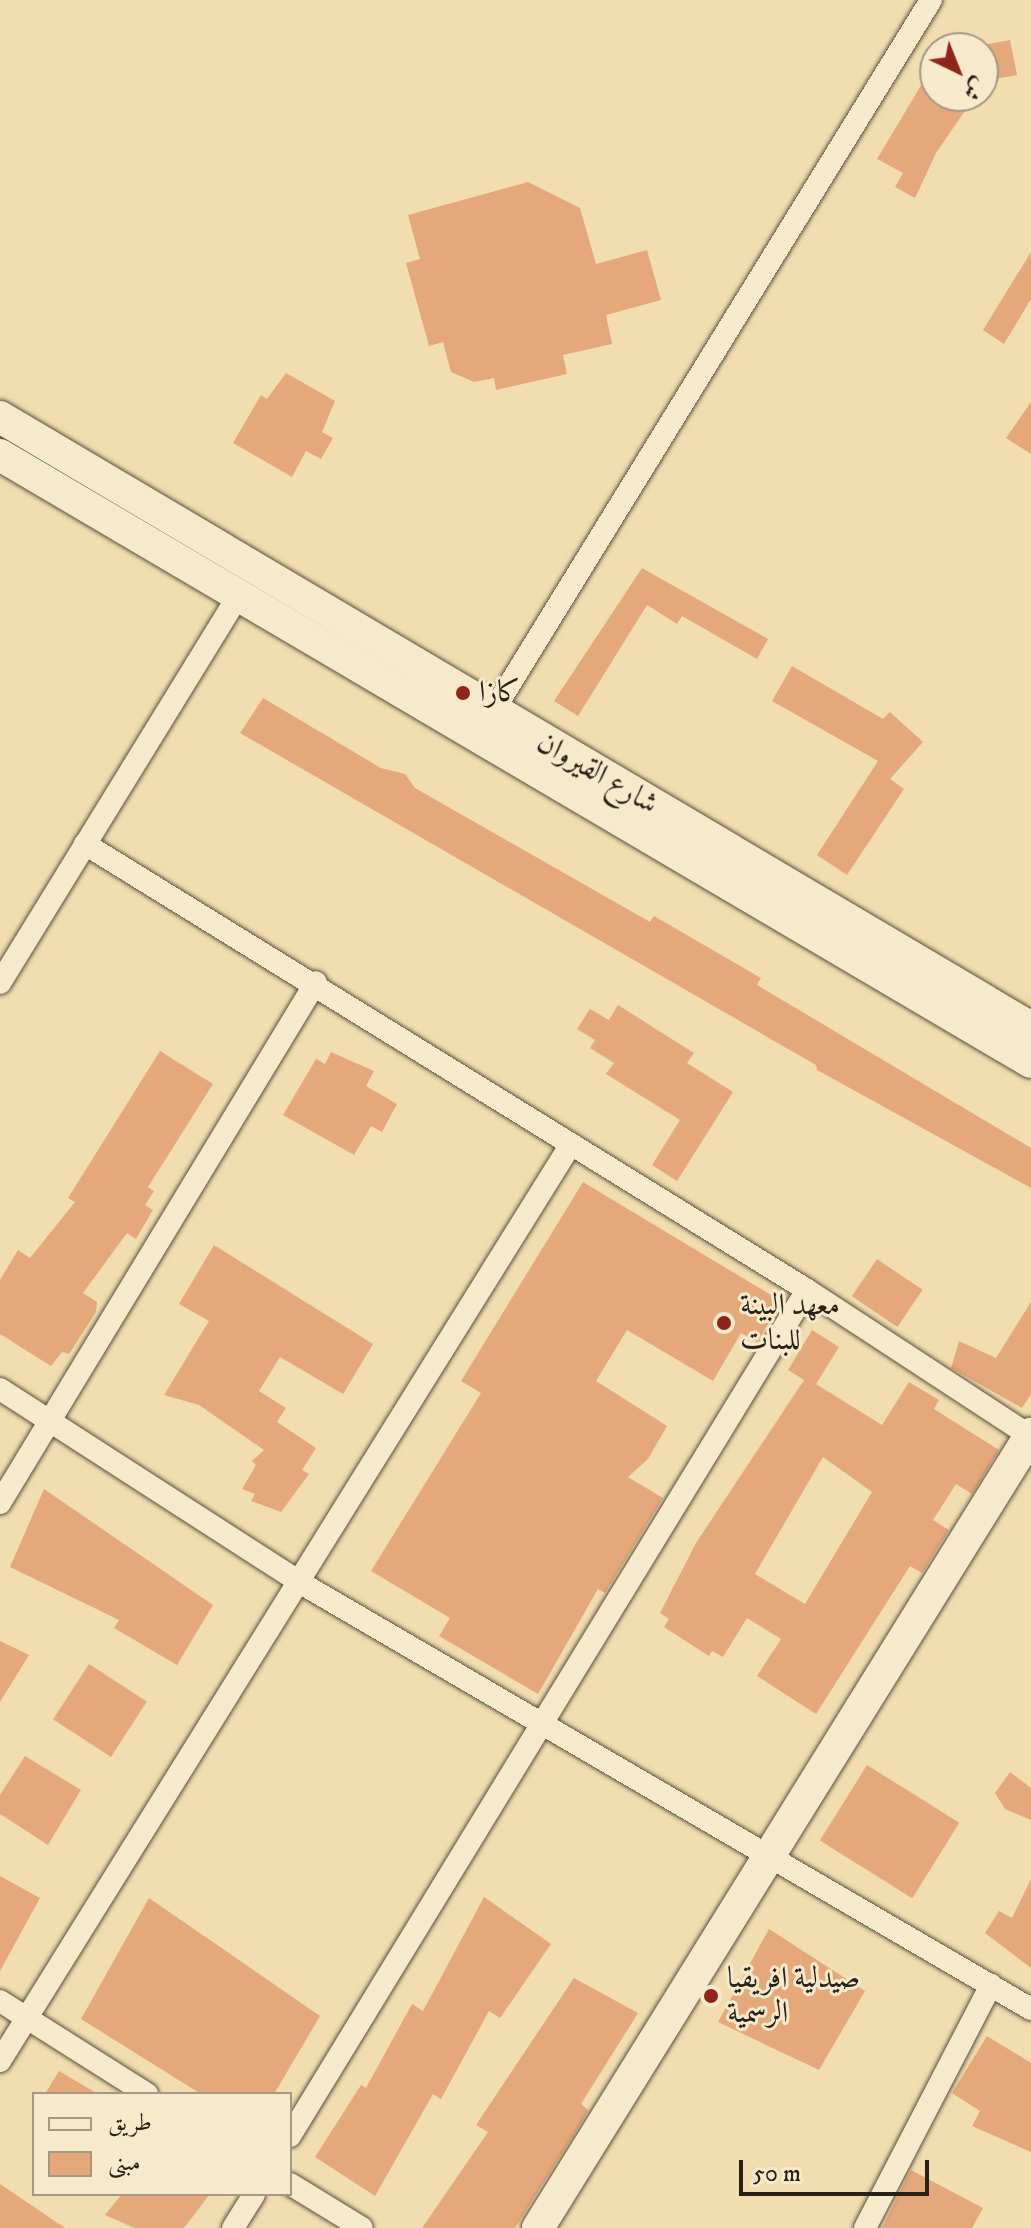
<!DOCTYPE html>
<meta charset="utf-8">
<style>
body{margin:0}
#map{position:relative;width:1031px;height:2228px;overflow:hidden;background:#f2ddb0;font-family:"IM FELL DW Pica",Amiri,serif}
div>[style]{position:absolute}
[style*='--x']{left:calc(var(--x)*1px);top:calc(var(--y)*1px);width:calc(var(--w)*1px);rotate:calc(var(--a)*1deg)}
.building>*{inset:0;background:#e4a87b;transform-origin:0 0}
.roads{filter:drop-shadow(0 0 2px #5b503e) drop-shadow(0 0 2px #5b503e)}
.minor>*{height:22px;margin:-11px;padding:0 11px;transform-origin:11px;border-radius:11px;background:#f7e9cc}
.secondary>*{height:32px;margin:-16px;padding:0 16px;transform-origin:16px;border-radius:16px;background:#f7e9cc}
.dots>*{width:22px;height:22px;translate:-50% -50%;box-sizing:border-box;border:4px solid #f7e9cc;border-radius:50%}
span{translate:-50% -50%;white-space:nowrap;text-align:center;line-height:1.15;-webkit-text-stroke:6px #f7e9cc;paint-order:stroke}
.poi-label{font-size:30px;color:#292118}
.left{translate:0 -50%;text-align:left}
.street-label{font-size:30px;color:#292118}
.legend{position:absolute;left:32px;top:2092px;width:260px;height:104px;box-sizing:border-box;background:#f7e9cc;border:2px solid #a59984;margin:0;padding:10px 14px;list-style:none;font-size:24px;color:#292118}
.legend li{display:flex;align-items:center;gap:16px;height:40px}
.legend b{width:40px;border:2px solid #a59984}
.north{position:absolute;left:919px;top:32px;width:80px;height:80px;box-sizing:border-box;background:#f7e9cc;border:2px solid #a59984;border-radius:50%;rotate:137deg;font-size:22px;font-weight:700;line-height:32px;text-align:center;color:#292118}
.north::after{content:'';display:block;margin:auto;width:28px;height:36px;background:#8f2418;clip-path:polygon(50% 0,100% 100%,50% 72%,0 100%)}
.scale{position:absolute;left:739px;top:2160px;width:190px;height:36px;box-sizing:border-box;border:4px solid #292118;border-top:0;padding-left:10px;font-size:24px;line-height:28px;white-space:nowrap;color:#292118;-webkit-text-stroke:6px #f7e9cc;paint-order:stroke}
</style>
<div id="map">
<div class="building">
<div style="clip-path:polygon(1010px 40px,1017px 75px,983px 81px,983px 45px)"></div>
<div style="clip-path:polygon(935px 62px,935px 96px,975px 96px,936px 153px,915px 198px,895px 187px,903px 173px,877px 159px)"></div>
<div style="clip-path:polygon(528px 182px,580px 208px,596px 264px,647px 250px,661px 300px,606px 315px,612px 344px,563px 355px,567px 374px,496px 390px,494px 378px,474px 382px,451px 372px,443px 342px,429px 346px,406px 263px,420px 259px,408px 215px)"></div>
<div style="clip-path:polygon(1031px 252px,1031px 299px,1004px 344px,983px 330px)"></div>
<div style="clip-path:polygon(286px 373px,335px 401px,322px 432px,333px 438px,321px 459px,306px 451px,292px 477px,233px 443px,261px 395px,267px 399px)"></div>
<div style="clip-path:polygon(1031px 402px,1031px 454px,1006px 438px)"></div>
<div style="clip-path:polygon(642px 568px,768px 639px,757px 659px,682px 616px,677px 624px,647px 605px,578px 716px,554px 701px)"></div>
<div style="clip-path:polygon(792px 666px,883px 719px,890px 712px,923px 742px,890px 779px,904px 789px,847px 875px,817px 855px,878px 761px,772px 701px)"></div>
<div style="clip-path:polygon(263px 698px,381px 768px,405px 774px,415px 788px,650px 922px,654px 916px,761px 978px,757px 985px,1031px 1148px,1031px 1188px,817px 1070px,816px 1065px,240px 733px)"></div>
<div style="clip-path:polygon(618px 1005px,694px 1053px,687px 1063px,733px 1092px,677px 1181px,652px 1165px,680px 1120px,606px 1074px,614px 1063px,590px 1048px,595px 1040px,577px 1029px,590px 1009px,609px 1020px)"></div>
<div style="clip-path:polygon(160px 1051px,213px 1084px,148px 1187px,154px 1191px,145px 1205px,153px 1210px,136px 1239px,127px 1233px,83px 1293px,97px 1302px,96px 1312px,69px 1354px,62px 1352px,51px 1366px,0 1334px,0 1280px,18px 1250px,30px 1258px,75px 1202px,68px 1198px)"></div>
<div style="clip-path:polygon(331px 1052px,374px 1071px,366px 1086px,397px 1104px,382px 1132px,371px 1126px,354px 1155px,283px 1115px,316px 1059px,325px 1064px)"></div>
<div style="clip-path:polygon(583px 1182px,781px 1301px,757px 1342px,741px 1333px,713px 1381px,627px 1330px,596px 1381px,667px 1426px,648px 1459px,628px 1477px,663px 1498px,605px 1593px,598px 1589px,538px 1694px,439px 1636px,450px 1618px,371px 1571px,481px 1393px,461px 1381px)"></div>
<div style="clip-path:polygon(214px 1245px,373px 1344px,343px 1394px,280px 1357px,259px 1391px,286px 1408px,277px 1422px,316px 1448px,302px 1470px,309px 1474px,281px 1512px,251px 1501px,255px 1494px,242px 1489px,256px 1465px,252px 1461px,264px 1450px,199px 1405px,164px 1395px,209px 1321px,179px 1304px)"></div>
<div style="left:877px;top:1259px;width:55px;height:45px;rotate:34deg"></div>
<div style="clip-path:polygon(1031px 1302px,1031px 1394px,1022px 1408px,951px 1368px,959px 1341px,996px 1358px)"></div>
<div style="clip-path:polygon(evenodd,812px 1330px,839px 1347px,816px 1384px,882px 1425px,909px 1382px,939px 1400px,934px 1409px,999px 1450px,972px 1494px,956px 1484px,933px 1520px,949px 1530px,922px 1573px,910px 1566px,816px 1714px,757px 1676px,781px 1639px,747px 1618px,723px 1657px,712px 1651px,709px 1656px,664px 1627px,669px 1619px,660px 1613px,696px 1543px,804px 1380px,788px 1370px,812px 1330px,823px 1457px,872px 1492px,805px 1604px,755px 1574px,823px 1457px)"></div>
<div style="clip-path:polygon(44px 1489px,213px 1605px,177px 1665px,114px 1628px,119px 1620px,10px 1567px)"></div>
<div style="clip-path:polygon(0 1641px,29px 1655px,0 1702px)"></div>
<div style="left:89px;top:1664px;width:69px;height:66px;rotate:33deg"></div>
<div style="clip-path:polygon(25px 1756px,81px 1790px,48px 1845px,0 1814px,0 1795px)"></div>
<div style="left:867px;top:1765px;width:109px;height:89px;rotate:32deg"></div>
<div style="clip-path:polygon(1010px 1772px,1031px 1788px,1031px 1820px,1005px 1809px,995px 1793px)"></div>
<div style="clip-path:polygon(0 1876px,40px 1898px,0 1971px)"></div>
<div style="clip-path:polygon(1031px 1879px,1031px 1968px,985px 1933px,999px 1911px,1012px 1918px)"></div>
<div style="clip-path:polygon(484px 1897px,551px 1944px,500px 2018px,489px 2011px,441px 2099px,433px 2094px,375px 2196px,315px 2157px,361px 2085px,366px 2088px,412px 2004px,423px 2011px)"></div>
<div style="clip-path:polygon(149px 1898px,320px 2016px,274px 2094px,201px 2094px,81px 2019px)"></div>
<div style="clip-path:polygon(769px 1929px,865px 1991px,819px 2070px,718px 2022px)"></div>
<div style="clip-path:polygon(574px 1978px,638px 2013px,581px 2104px,588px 2110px,583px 2120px,515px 2228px,422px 2228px,488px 2132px,476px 2125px)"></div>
<div style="clip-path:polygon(987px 2036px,1031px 2063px,1031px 2152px,972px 2126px,980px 2111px,952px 2093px)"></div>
<div style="clip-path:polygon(59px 2071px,98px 2094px,45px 2094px)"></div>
<div style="clip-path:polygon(911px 2170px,983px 2208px,972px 2228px,882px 2228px)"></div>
<div style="clip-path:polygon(0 2184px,65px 2228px,0 2228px)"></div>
<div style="clip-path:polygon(122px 2194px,210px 2194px,184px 2228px,135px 2228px,105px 2215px)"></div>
</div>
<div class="roads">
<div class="minor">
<div style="--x:492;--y:713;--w:837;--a:-58.38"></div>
<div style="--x:85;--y:844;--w:849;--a:31.7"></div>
<div style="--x:807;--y:1290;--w:267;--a:33.2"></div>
<div style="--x:0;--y:983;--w:452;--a:-58.4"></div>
<div style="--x:0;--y:1389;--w:356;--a:32.8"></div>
<div style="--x:299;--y:1582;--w:847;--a:30.26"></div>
<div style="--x:0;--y:1503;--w:609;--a:-58.76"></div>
<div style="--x:0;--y:2001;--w:174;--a:32.3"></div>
<div style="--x:0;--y:2061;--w:1080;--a:-58.09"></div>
<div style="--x:290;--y:2136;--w:991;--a:-58.57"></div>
<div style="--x:290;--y:2184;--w:84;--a:31.4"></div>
<div style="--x:233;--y:2228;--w:40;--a:-58"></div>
<div style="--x:865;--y:2228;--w:274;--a:-62.6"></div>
</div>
<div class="secondary">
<div style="--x:0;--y:417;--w:1198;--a:30.65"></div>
<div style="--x:0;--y:455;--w:1196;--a:30.49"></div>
<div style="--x:538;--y:2228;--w:935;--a:-58.16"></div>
</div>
</div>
<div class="dots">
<div style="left:463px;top:693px;background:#8f2418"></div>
<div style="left:724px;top:1323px;background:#8f2418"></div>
<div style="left:711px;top:1996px;background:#8f2418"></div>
</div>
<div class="poi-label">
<span class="left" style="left:479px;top:693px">كازا</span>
<span class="left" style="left:740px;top:1323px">معهد البينة<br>للبنات</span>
<span class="left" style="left:727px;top:1996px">صيدلية افريقيا<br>الرسمية</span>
</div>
<div class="street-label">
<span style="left:597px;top:774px;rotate:30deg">شارع القيروان</span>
</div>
<ul class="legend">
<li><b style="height:10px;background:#f7e9cc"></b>طريق</li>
<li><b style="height:22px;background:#e4a87b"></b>مبنى</li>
</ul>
<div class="north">ش</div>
<div class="scale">50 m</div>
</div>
